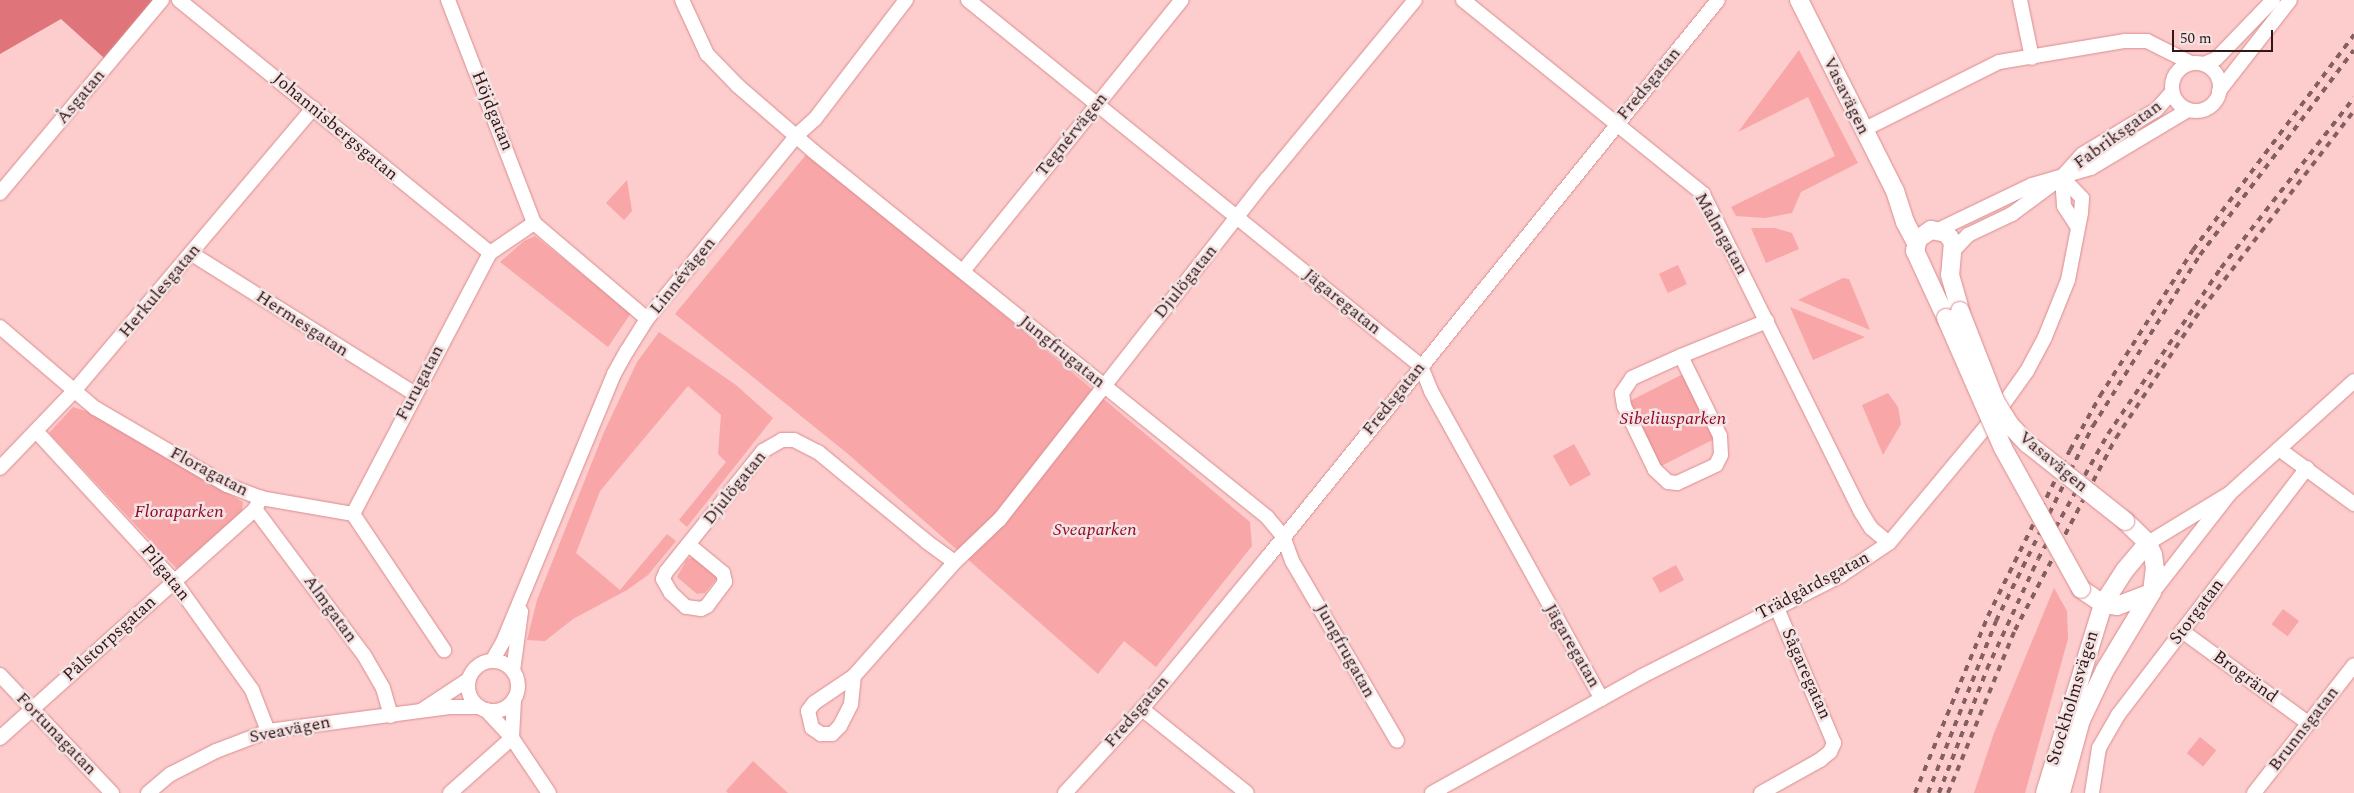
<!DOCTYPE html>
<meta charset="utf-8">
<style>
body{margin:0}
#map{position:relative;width:2354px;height:793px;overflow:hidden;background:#fdcccc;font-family:Spectral,serif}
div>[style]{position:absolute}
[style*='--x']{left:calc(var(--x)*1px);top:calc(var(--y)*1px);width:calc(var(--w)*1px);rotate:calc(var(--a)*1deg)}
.green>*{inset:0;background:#f8a6a7;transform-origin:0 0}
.forest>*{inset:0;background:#df757a}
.roads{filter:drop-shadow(0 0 1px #d98d8f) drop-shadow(0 0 1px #d98d8f)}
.minor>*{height:14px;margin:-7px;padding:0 7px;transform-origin:7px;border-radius:7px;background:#fff}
.minor>.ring{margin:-7px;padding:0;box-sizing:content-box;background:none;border:14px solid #fff;border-radius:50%}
.major>*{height:18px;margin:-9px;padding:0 9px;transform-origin:9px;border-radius:9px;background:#fff}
.rail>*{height:4px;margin-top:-2px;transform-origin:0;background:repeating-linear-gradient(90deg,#845f60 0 6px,transparent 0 12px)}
.bridges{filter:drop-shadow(0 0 1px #d98d8f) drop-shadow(0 0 1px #d98d8f)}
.major-bridge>*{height:18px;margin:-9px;padding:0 9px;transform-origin:9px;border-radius:9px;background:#fff}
span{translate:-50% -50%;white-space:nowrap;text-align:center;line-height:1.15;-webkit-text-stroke:5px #f4e3e3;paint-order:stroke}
.street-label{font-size:18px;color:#331718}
.park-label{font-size:18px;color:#910929;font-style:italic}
.scale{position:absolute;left:2172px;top:30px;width:101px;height:22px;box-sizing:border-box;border:2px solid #331718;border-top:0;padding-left:6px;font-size:15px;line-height:18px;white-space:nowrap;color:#331718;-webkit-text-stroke:4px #f4e3e3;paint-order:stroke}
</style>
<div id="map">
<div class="green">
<div style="clip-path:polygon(1799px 50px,1858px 163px,1801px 192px,1792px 213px,1765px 218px,1736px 216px,1731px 207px,1835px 156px,1808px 97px,1738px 132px)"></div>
<div style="clip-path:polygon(809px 151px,1250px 522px,1252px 546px,1156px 667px,1124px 641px,1098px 674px,848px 454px,675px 314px)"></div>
<div style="clip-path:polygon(627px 180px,632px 211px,624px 220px,606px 203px)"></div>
<div style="clip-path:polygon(1751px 228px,1775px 228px,1792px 233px,1799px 249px,1766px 263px)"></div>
<div style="clip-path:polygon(535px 236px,631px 313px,608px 347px,500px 262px,524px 241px)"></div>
<div style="left:1678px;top:265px;width:21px;height:21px;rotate:65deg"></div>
<div style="clip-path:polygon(1843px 278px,1849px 279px,1870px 330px,1798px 300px)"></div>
<div style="clip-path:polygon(1790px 307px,1865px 337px,1813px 360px)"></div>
<div style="clip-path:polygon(659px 332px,736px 385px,773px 418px,687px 527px,679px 520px,726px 462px,718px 454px,721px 415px,688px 386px,600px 491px,576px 553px,620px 590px,667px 534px,676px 541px,648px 575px,627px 590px,573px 619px,545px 641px,527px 640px,537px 600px,604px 432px,637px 362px)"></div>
<div style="left:1685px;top:373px;width:72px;height:64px;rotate:63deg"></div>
<div style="clip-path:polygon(1888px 393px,1898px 407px,1901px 424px,1883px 455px,1862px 405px)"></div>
<div style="clip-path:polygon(73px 407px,92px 413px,243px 502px,242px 511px,177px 569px,49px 433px)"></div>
<div style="left:1574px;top:444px;width:35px;height:24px;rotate:61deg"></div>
<div style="clip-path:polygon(697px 556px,717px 578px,705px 593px,697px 594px,677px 577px,687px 559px)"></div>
<div style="left:1676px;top:565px;width:17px;height:27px;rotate:62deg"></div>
<div style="clip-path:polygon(2054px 588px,2067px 611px,2068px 639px,2025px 793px,1974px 793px,1994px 733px)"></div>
<div style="left:2283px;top:609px;width:20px;height:19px;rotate:37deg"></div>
<div style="left:2200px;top:737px;width:21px;height:21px;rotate:39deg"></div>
<div style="clip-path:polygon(753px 761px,788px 793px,728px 793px,726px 791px)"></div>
</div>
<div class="forest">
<div style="clip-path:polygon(0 0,156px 0,104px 58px,61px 19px,0 54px)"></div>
</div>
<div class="roads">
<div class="minor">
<div style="--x:179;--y:0;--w:401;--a:39.1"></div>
<div style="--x:448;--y:0;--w:239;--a:68.9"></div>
<div style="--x:534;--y:223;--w:148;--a:40.3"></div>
<div style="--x:682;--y:0;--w:60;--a:65.2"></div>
<div style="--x:707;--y:54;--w:45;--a:45.9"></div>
<div style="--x:738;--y:86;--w:99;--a:40.9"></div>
<div style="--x:813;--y:151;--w:583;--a:38.87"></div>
<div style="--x:1267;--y:517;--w:25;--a:50"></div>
<div style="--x:1283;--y:536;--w:27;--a:70"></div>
<div style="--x:1292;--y:561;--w:208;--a:59.7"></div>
<div style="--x:968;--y:0;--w:582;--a:38.94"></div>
<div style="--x:1421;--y:366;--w:27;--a:68"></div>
<div style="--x:1431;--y:391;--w:352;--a:61"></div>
<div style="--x:1463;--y:0;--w:309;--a:38.9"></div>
<div style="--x:1703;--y:194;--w:355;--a:63.6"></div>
<div style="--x:1861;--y:512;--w:19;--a:58"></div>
<div style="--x:1871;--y:528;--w:23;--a:40"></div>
<div style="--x:2020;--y:0;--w:59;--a:78.3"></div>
<div class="ring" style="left:2172px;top:63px;width:34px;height:34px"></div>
<div style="--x:2204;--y:64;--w:13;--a:-23"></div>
<div style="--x:2216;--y:59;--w:82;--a:-46"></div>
<div style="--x:2219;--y:91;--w:115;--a:-52"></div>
<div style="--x:1863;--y:130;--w:152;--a:-26.6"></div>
<div style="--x:1999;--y:62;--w:128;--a:-9.5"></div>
<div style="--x:2125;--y:41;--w:22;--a:0"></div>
<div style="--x:2147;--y:41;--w:49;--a:26.6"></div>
<div style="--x:2062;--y:177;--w:29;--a:86"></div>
<div style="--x:2064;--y:206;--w:24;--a:57"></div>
<div style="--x:0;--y:193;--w:252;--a:-50"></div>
<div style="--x:1938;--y:230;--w:104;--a:-25.6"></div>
<div style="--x:2032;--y:185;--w:61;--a:-16.1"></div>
<div style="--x:2091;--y:168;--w:113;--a:-30.9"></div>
<div style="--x:1954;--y:250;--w:21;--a:-47"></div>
<div style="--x:1968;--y:235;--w:49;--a:-25.5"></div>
<div style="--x:2012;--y:214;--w:62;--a:-36.5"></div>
<div style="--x:2062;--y:177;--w:31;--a:-48"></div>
<div style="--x:2083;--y:154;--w:85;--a:-31.1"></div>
<div style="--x:2156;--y:110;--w:24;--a:-48"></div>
<div style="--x:192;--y:254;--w:262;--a:32.1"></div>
<div style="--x:963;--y:271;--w:348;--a:-51.1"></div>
<div style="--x:0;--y:327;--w:125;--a:40.5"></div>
<div style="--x:95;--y:408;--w:153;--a:30.3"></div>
<div style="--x:227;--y:485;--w:36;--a:21"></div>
<div style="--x:261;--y:498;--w:93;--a:9.9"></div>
<div style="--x:353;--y:514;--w:164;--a:56.2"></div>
<div style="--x:1681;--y:356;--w:89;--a:64"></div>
<div style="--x:1720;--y:436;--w:19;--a:87"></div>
<div style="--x:1721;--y:455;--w:11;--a:117"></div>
<div style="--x:1716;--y:465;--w:43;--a:155.2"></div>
<div style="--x:1677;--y:483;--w:9;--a:-174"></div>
<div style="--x:1668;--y:482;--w:18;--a:-137"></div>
<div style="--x:1655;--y:470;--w:71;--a:-115.8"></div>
<div style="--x:1624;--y:406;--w:13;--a:-99"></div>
<div style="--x:1622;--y:393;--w:18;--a:-56"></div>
<div style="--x:1632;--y:378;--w:54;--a:-24.2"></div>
<div style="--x:1681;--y:356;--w:93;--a:-22.1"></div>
<div style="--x:37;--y:432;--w:204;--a:47.4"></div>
<div style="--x:175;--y:582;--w:133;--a:54.5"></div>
<div style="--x:252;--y:690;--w:44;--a:68.7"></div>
<div style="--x:2279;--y:449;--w:93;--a:36.3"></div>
<div style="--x:0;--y:468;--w:108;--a:-46.1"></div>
<div style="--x:75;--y:390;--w:369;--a:-49.8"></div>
<div style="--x:255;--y:509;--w:182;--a:53.3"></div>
<div style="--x:364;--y:655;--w:38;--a:60"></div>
<div style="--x:383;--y:688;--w:29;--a:74"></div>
<div style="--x:353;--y:514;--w:295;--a:-62.3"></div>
<div style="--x:490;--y:253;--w:53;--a:-34.3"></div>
<div style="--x:2148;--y:543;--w:92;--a:-31.3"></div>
<div style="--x:689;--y:545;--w:44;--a:39.5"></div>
<div style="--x:723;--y:573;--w:9;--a:77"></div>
<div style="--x:725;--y:582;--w:30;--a:127"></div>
<div style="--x:707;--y:606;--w:7;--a:153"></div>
<div style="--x:701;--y:609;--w:15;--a:-172"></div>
<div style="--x:686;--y:607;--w:21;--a:-137"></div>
<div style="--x:671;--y:593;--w:16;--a:-120"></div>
<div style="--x:663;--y:579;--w:8;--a:-67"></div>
<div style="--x:666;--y:572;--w:155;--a:-51.3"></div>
<div style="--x:763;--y:451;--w:22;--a:-30"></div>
<div style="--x:782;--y:440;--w:12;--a:0"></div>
<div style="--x:794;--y:440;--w:27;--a:27"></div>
<div style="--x:818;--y:452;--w:141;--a:39.5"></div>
<div style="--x:927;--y:542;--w:34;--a:36"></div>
<div style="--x:2153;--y:592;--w:125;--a:-52.1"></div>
<div style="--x:2230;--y:493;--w:167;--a:-42.1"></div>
<div style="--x:2182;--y:631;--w:156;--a:36.1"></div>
<div style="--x:492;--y:661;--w:22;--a:-60"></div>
<div style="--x:503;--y:642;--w:290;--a:-67.5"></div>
<div style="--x:614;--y:374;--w:26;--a:-61"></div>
<div style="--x:627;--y:351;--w:38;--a:-58"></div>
<div style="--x:647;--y:319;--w:237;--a:-50.8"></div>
<div style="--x:797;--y:135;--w:24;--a:-42"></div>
<div style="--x:815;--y:119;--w:150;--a:-52.6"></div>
<div class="ring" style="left:468px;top:661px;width:36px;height:36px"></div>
<div style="--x:513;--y:671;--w:60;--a:-82.3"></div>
<div style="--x:0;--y:675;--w:163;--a:46.5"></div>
<div style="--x:854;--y:676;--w:48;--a:146"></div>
<div style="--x:814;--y:703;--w:10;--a:127"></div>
<div style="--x:808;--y:711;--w:17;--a:77"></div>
<div style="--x:812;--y:728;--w:11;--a:34"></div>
<div style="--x:821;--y:734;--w:11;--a:0"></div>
<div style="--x:832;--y:734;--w:11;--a:-45"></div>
<div style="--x:840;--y:726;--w:25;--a:-63"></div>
<div style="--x:851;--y:704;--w:28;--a:-84"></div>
<div style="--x:854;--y:676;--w:152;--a:-48.5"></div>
<div style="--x:955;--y:562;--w:62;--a:-43.7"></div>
<div style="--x:1000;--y:519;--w:432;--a:-51.9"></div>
<div style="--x:1267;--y:179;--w:232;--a:-50.4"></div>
<div style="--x:1142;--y:709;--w:134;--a:38.7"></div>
<div style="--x:422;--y:710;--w:55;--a:-33.1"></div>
<div style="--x:486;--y:710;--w:38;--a:47"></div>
<div style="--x:512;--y:738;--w:66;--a:56.1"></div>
<div style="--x:0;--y:738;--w:343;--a:-41.9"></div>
<div style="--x:255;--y:509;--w:13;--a:-61"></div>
<div style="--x:512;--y:738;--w:39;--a:-87"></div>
<div style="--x:148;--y:793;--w:30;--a:-40"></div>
<div style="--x:171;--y:774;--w:51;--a:-27.1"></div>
<div style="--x:216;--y:751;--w:56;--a:-21"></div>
<div style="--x:268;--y:731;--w:185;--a:-7.5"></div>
<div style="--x:451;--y:707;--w:28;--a:0"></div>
<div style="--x:450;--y:793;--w:83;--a:-41.6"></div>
<div style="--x:1065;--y:793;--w:114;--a:-47.5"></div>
<div style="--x:1142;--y:709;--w:196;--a:-50.4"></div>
<div style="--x:1267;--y:558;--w:717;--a:-51.05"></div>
<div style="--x:1432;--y:793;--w:240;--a:-29.1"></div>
<div style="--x:1642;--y:676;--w:222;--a:-26.8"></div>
<div style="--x:1840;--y:576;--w:59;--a:-34"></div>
<div style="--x:1889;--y:543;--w:165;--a:-50.2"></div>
<div style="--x:1995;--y:416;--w:55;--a:-54.6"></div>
<div style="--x:2027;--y:371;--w:38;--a:-62"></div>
<div style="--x:2045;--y:337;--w:61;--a:-68"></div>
<div style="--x:2068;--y:280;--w:68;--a:-79"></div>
<div style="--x:2081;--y:213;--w:15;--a:-86"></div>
<div style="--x:2082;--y:198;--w:29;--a:-134"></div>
<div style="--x:1761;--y:793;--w:68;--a:-29.2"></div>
<div style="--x:1820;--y:760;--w:13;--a:-39"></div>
<div style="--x:1830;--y:752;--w:10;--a:-66"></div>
<div style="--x:1834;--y:743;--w:149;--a:-112.9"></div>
<div style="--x:2092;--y:793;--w:46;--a:-81.2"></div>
<div style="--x:2099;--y:748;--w:38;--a:-60"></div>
<div style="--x:2118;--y:715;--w:311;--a:-52.6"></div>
<div style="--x:2254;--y:793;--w:162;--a:-52"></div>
</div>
<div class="major">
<div style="--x:1799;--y:0;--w:214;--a:63.3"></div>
<div style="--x:1895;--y:191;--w:33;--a:72"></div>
<div style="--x:1905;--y:222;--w:24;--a:62"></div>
<div style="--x:1946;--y:318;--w:74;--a:-114.8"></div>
<div style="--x:1915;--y:251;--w:12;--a:-76"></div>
<div style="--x:1918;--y:239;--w:16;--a:-35"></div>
<div style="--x:1931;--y:230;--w:15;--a:11"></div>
<div style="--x:1946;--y:233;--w:11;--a:52"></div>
<div style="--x:1953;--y:242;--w:33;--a:95"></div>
<div style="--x:1950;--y:275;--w:37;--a:74"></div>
<div style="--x:2081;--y:589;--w:27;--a:34"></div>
<div style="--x:2103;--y:604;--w:14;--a:8"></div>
<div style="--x:2117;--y:606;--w:36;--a:-21"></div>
<div style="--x:2045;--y:793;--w:198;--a:-72.9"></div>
<div style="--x:2103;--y:604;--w:40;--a:-57.1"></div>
<div style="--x:2125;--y:570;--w:35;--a:-50"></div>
<div style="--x:2061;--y:793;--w:76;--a:-74.7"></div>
<div style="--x:2081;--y:720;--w:55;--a:-64.4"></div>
<div style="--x:2105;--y:670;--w:91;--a:-58.9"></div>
<div style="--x:2152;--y:592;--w:23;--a:-83"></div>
<div style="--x:2155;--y:569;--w:14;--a:-98"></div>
<div style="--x:2153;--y:555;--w:13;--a:-113"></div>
<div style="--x:2148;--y:543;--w:32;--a:-136"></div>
</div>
</div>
<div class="rail">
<div style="--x:1915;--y:793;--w:191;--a:-67.6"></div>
<div style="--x:1988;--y:616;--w:185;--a:-63.7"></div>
<div style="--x:2070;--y:450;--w:62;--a:-60.9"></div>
<div style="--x:2100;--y:396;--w:173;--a:-57.5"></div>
<div style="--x:2193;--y:250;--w:269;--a:-53.2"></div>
<div style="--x:1928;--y:793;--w:185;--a:-68.4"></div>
<div style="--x:1996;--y:621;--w:218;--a:-63.6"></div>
<div style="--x:2093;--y:426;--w:202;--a:-58"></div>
<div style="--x:2200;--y:255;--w:256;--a:-53.1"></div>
<div style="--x:1939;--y:793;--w:133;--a:-68.8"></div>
<div style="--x:1987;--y:669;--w:121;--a:-65.1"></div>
<div style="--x:2038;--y:559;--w:143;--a:-60.8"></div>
<div style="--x:2108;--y:434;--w:201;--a:-55.8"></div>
<div style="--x:2221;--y:268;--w:216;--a:-52"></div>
<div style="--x:1948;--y:793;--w:176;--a:-67.7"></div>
<div style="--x:2015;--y:630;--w:217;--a:-62.3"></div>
<div style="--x:2116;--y:438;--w:144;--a:-56.6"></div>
<div style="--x:2195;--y:318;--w:261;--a:-52.5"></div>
</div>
<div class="bridges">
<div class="major-bridge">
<div style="--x:1960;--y:311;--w:97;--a:68.7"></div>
<div style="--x:1995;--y:401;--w:28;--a:58"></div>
<div style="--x:2010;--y:425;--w:26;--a:47"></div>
<div style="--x:2028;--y:444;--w:124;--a:38.4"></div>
<div style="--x:1946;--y:318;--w:142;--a:66.3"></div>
<div style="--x:2003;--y:448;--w:161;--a:61"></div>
</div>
</div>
<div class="street-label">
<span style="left:1649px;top:84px;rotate:-50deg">Fredsgatan</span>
<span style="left:1846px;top:96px;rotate:64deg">Vasavägen</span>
<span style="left:81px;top:97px;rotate:-50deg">Åsgatan</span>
<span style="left:492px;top:111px;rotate:68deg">Höjdgatan</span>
<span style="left:335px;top:127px;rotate:40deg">Johannisbergsgatan</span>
<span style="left:1072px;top:135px;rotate:-51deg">Tegnérvägen</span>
<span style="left:2118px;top:135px;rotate:-36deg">Fabriksgatan</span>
<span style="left:1721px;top:234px;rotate:61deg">Malmgatan</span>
<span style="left:683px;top:276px;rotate:-51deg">Linnévägen</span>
<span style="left:1186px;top:282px;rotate:-51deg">Djulögatan</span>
<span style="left:160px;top:291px;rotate:-50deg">Herkulesgatan</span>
<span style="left:1342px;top:302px;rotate:39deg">Jägaregatan</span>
<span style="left:302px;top:324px;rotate:33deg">Hermesgatan</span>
<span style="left:1062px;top:352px;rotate:39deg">Jungfrugatan</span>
<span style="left:420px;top:383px;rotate:-62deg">Furugatan</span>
<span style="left:1394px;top:399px;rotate:-51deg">Fredsgatan</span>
<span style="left:2053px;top:462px;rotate:40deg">Vasavägen</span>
<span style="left:209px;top:472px;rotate:28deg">Floragatan</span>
<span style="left:735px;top:488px;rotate:-51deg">Djulögatan</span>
<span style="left:165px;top:573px;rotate:51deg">Pilgatan</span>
<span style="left:1813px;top:586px;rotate:-28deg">Trädgårdsgatan</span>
<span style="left:330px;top:609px;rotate:54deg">Almgatan</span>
<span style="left:2197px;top:612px;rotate:-53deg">Storgatan</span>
<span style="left:110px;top:639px;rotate:-42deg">Pålstorpsgatan</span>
<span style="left:1572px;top:646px;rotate:60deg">Jägaregatan</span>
<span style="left:1345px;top:651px;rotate:61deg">Jungfrugatan</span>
<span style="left:1806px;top:674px;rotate:66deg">Sågaregatan</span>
<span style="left:2245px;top:677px;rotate:36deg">Brogränd</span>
<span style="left:2073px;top:698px;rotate:-73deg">Stockholmsvägen</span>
<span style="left:1137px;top:712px;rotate:-49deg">Fredsgatan</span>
<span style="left:2304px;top:729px;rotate:-52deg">Brunnsgatan</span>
<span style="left:290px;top:730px;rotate:-11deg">Sveavägen</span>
<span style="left:56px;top:734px;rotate:46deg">Fortunagatan</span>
</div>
<div class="park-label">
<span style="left:1673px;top:419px">Sibeliusparken</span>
<span style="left:179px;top:512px">Floraparken</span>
<span style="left:1095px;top:530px">Sveaparken</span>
</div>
<div class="scale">50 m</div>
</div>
